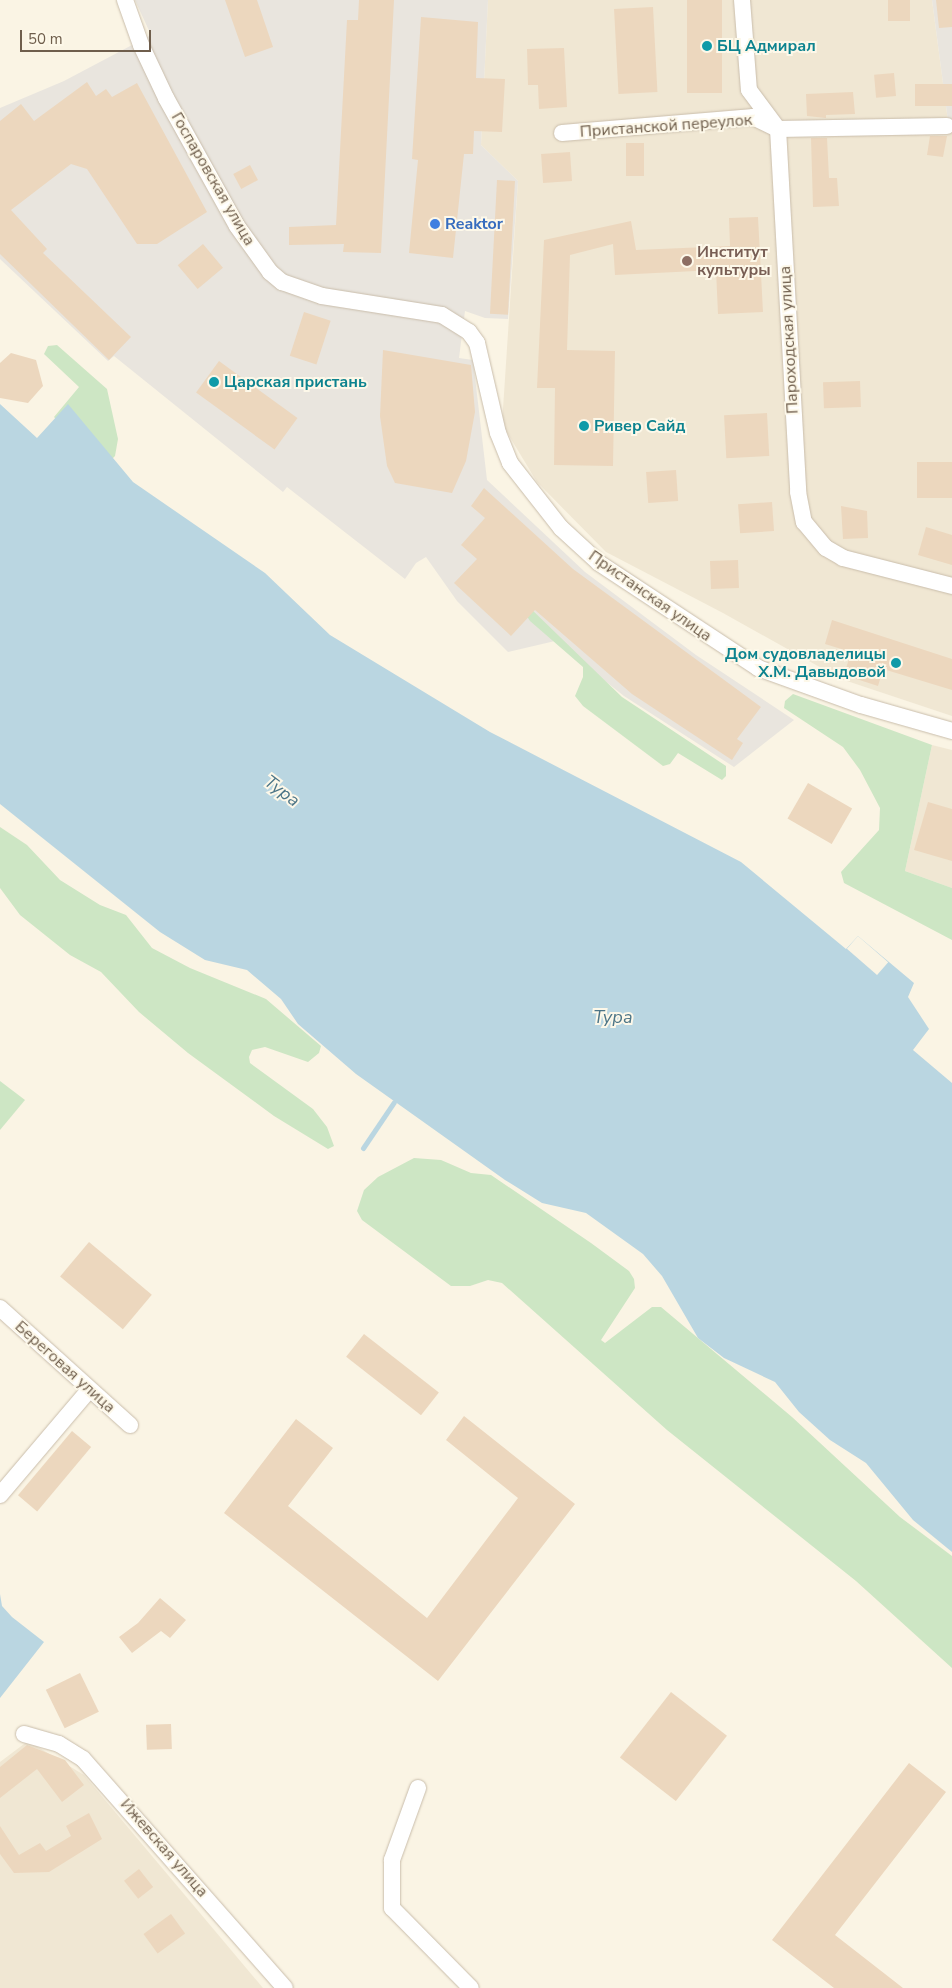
<!DOCTYPE html>
<meta charset="utf-8">
<style>
body{margin:0}
#map{position:relative;width:952px;height:1988px;overflow:hidden;background:#faf4e4;font-family:"Nunito Sans",sans-serif}
div>[style]{position:absolute}
[style*='--x']{left:calc(var(--x)*1px);top:calc(var(--y)*1px);width:calc(var(--w)*1px);rotate:calc(var(--a)*1deg)}
.residential>*{inset:0;background:#f0e7d3}
.industrial>*{inset:0;background:#e9e5de}
.green>*{inset:0;background:#cde6c4}
.water>*{inset:0;background:#bad6e1}
.pier>*{inset:0;background:#faf4e4;transform-origin:0 0}
.stream>*{height:5px;margin:-2.5px;padding:0 2.5px;transform-origin:2.5px;border-radius:2.5px;background:#bad6e1}
.building>*{inset:0;background:#ecd7be;transform-origin:0 0}
.roads{filter:drop-shadow(0 0 1px #c9bdab) drop-shadow(0 0 1px #c9bdab)}
.minor>*{height:16px;margin:-8px;padding:0 8px;transform-origin:8px;border-radius:8px;background:#fff}
.dots>*{width:14px;height:14px;translate:-50% -50%;box-sizing:border-box;border:2px solid #fdf8e9;border-radius:50%}
span{translate:-50% -50%;white-space:nowrap;text-align:center;line-height:1.15;-webkit-text-stroke:4px #fdf8e9;paint-order:stroke}
.culture-label{font-size:16px;color:#0d838f;font-weight:700}
.left{translate:0 -50%;text-align:left}
.right{translate:-100% -50%;text-align:right}
.street-label{font-size:16px;color:#6f5e4c}
.shop-label{font-size:16px;color:#366cbe;font-weight:700}
.education-label{font-size:16px;color:#785e54;font-weight:700}
.water-label{font-size:18px;color:#4c7587;font-style:italic}
.scale{position:absolute;left:20px;top:30px;width:131px;height:22px;box-sizing:border-box;border:2px solid #6f5e4c;border-top:0;padding-left:6px;font-size:15px;line-height:18px;white-space:nowrap;color:#6f5e4c;-webkit-text-stroke:4px #fdf8e9;paint-order:stroke}
</style>
<div id="map">
<div class="residential">
<div style="clip-path:polygon(488px 0,932px 0,948px 121px,952px 122px,952px 716px,841px 679px,723px 613px,606px 552px,537px 482px,502px 424px,518px 181px,481px 145px)"></div>
<div style="clip-path:polygon(932px 745px,952px 750px,952px 888px,905px 871px)"></div>
<div style="clip-path:polygon(28px 1741px,84px 1775px,263px 1988px,0 1988px,0 1762px)"></div>
</div>
<div class="industrial">
<div style="clip-path:polygon(135px 0,488px 0,481px 145px,518px 181px,508px 319px,485px 318px,465px 311px,459px 358px,473px 360px,487px 480px,585px 572px,696px 655px,794px 720px,734px 767px,624px 696px,555px 641px,508px 652px,457px 601px,426px 557px,416px 563px,405px 579px,287px 487px,283px 492px,114px 356px,108px 361px,0 259px,0 108px,64px 81px,151px 35px)"></div>
<div style="clip-path:polygon(932px 0,952px 0,952px 122px,948px 121px)"></div>
</div>
<div class="green">
<div style="clip-path:polygon(57px 345px,107px 389px,118px 439px,115px 456px,109px 462px,99px 465px,54px 417px,79px 387px,44px 354px,48px 346px)"></div>
<div style="clip-path:polygon(528px 606px,622px 697px,726px 766px,726px 776px,722px 780px,678px 753px,670px 764px,663px 766px,583px 706px,575px 696px,583px 677px,583px 667px,530px 621px,523px 610px)"></div>
<div style="clip-path:polygon(793px 694px,932px 745px,905px 871px,952px 888px,952px 940px,844px 883px,841px 872px,879px 830px,880px 808px,860px 770px,843px 747px,784px 708px,785px 701px)"></div>
<div style="clip-path:polygon(0 827px,27px 845px,60px 880px,100px 905px,126px 915px,152px 948px,190px 968px,266px 999px,321px 1046px,319px 1053px,308px 1062px,265px 1047px,252px 1050px,249px 1057px,250px 1063px,313px 1109px,327px 1127px,334px 1146px,328px 1149px,274px 1116px,188px 1053px,139px 1012px,101px 972px,70px 955px,20px 915px,0 888px)"></div>
<div style="clip-path:polygon(0 1081px,25px 1100px,0 1130px)"></div>
<div style="clip-path:polygon(414px 1158px,441px 1160px,471px 1173px,491px 1175px,591px 1243px,629px 1271px,634px 1279px,635px 1288px,601px 1340px,605px 1343px,652px 1307px,661px 1307px,792px 1417px,900px 1517px,952px 1556px,952px 1668px,856px 1581px,667px 1430px,502px 1283px,488px 1280px,470px 1286px,451px 1286px,362px 1220px,357px 1211px,364px 1190px,378px 1177px)"></div>
</div>
<div class="water">
<div style="clip-path:polygon(0 404px,37px 438px,68px 404px,133px 482px,265px 573px,330px 635px,490px 732px,741px 862px,846px 949px,858px 936px,914px 983px,908px 997px,929px 1029px,913px 1050px,952px 1083px,952px 1552px,913px 1520px,866px 1463px,830px 1440px,799px 1412px,775px 1382px,724px 1358px,698px 1338px,662px 1276px,643px 1254px,586px 1213px,542px 1203px,505px 1180px,356px 1074px,298px 1024px,281px 999px,247px 970px,205px 960px,160px 932px,0 804px)"></div>
<div style="clip-path:polygon(0 1594px,2px 1606px,12px 1617px,44px 1642px,0 1698px)"></div>
</div>
<div class="pier">
<div style="left:858px;top:936px;width:40px;height:17px;rotate:41deg"></div>
</div>
<div class="stream">
<div style="--x:363;--y:1148;--w:55;--a:-56"></div>
</div>
<div class="building">
<div style="clip-path:polygon(225px 0,257px 0,273px 47px,245px 57px)"></div>
<div style="clip-path:polygon(359px 0,394px 0,381px 253px,343px 252px,344px 244px,289px 245px,289px 227px,336px 225px,347px 20px,358px 20px)"></div>
<div style="left:687px;top:0;width:35px;height:93px"></div>
<div style="left:888px;top:0;width:22px;height:21px"></div>
<div style="clip-path:polygon(936px 0,952px 0,952px 27px,939px 28px)"></div>
<div style="left:653px;top:7px;width:85px;height:39px;rotate:87deg"></div>
<div style="clip-path:polygon(421px 17px,478px 22px,476px 78px,505px 79px,502px 132px,474px 131px,473px 154px,464px 154px,453px 258px,409px 253px,418px 160px,412px 159px)"></div>
<div style="clip-path:polygon(564px 48px,567px 107px,539px 109px,538px 85px,528px 85px,527px 49px)"></div>
<div style="left:894px;top:73px;width:23px;height:20px;rotate:85deg"></div>
<div style="clip-path:polygon(87px 82px,96px 96px,106px 89px,112px 97px,137px 83px,207px 212px,157px 244px,137px 244px,87px 169px,71px 164px,11px 210px,47px 249px,43px 253px,131px 337px,109px 360px,0 254px,0 121px,21px 104px,34px 121px)"></div>
<div style="left:952px;top:84px;width:22px;height:37px;rotate:90deg"></div>
<div style="clip-path:polygon(853px 92px,855px 114px,826px 115px,826px 118px,807px 116px,806px 94px)"></div>
<div style="clip-path:polygon(930px 136px,947px 136px,943px 157px,927px 155px)"></div>
<div style="clip-path:polygon(811px 138px,827px 138px,829px 178px,837px 178px,839px 206px,813px 207px)"></div>
<div style="left:626px;top:143px;width:18px;height:33px"></div>
<div style="left:570px;top:152px;width:29px;height:29px;rotate:86deg"></div>
<div style="left:250px;top:165px;width:17px;height:19px;rotate:62deg"></div>
<div style="left:497px;top:180px;width:18px;height:134px;rotate:3deg"></div>
<div style="clip-path:polygon(758px 217px,763px 312px,718px 314px,716px 270px,615px 275px,613px 244px,570px 255px,567px 350px,615px 351px,613px 466px,554px 465px,555px 388px,537px 388px,544px 240px,631px 221px,636px 250px,730px 246px,729px 218px)"></div>
<div style="left:203px;top:244px;width:31px;height:33px;rotate:50deg"></div>
<div style="left:304px;top:312px;width:28px;height:46px;rotate:18deg"></div>
<div style="clip-path:polygon(383px 350px,471px 365px,475px 412px,466px 461px,452px 493px,395px 483px,387px 466px,380px 416px)"></div>
<div style="clip-path:polygon(11px 353px,36px 360px,43px 386px,28px 403px,0 398px,0 363px)"></div>
<div style="left:219px;top:361px;width:97px;height:39px;rotate:36deg"></div>
<div style="left:860px;top:381px;width:26px;height:37px;rotate:88deg"></div>
<div style="left:767px;top:413px;width:43px;height:43px;rotate:87deg"></div>
<div style="left:917px;top:462px;width:35px;height:36px"></div>
<div style="left:676px;top:470px;width:31px;height:30px;rotate:86deg"></div>
<div style="clip-path:polygon(484px 488px,573px 569px,761px 707px,737px 739px,743px 743px,732px 760px,632px 694px,535px 610px,511px 636px,454px 583px,477px 559px,461px 545px,485px 518px,471px 506px)"></div>
<div style="left:772px;top:502px;width:29px;height:34px;rotate:86deg"></div>
<div style="clip-path:polygon(841px 506px,867px 511px,868px 538px,843px 539px)"></div>
<div style="clip-path:polygon(926px 527px,952px 535px,952px 565px,918px 555px)"></div>
<div style="left:738px;top:560px;width:28px;height:28px;rotate:88deg"></div>
<div style="clip-path:polygon(832px 620px,952px 659px,952px 690px,883px 669px,878px 686px,844px 675px,851px 652px,825px 644px)"></div>
<div style="left:808px;top:783px;width:51px;height:41px;rotate:30deg"></div>
<div style="clip-path:polygon(928px 802px,952px 809px,952px 861px,914px 850px)"></div>
<div style="left:89px;top:1242px;width:82px;height:45px;rotate:40deg"></div>
<div style="left:364px;top:1334px;width:95px;height:29px;rotate:38deg"></div>
<div style="clip-path:polygon(464px 1416px,575px 1504px,438px 1681px,224px 1513px,296px 1419px,333px 1448px,288px 1506px,427px 1618px,518px 1498px,446px 1440px)"></div>
<div style="left:72px;top:1431px;width:25px;height:84px;rotate:40deg"></div>
<div style="clip-path:polygon(160px 1598px,186px 1620px,170px 1638px,161px 1631px,132px 1653px,119px 1637px,138px 1623px)"></div>
<div style="left:80px;top:1673px;width:43px;height:38px;rotate:64deg"></div>
<div style="left:671px;top:1692px;width:71px;height:83px;rotate:38deg"></div>
<div style="left:171px;top:1724px;width:25px;height:25px;rotate:88deg"></div>
<div style="clip-path:polygon(27px 1745px,65px 1760px,84px 1785px,62px 1802px,37px 1769px,0 1798px,0 1767px)"></div>
<div style="clip-path:polygon(909px 1763px,946px 1792px,835px 1935px,903px 1988px,834px 1988px,772px 1940px)"></div>
<div style="clip-path:polygon(89px 1813px,102px 1839px,49px 1872px,14px 1873px,0 1854px,0 1826px,19px 1855px,40px 1843px,46px 1851px,71px 1836px,66px 1826px)"></div>
<div style="left:139px;top:1869px;width:23px;height:19px;rotate:52deg"></div>
<div style="left:171px;top:1914px;width:24px;height:34px;rotate:54deg"></div>
</div>
<div class="roads">
<div class="minor">
<div style="--x:125;--y:0;--w:48;--a:70.4"></div>
<div style="--x:141;--y:45;--w:59;--a:64.7"></div>
<div style="--x:166;--y:98;--w:146;--a:61"></div>
<div style="--x:237;--y:226;--w:57;--a:54.3"></div>
<div style="--x:270;--y:272;--w:16;--a:40"></div>
<div style="--x:282;--y:282;--w:42;--a:19.3"></div>
<div style="--x:322;--y:296;--w:121;--a:9"></div>
<div style="--x:442;--y:315;--w:32;--a:32"></div>
<div style="--x:469;--y:332;--w:14;--a:54"></div>
<div style="--x:477;--y:343;--w:92;--a:76.9"></div>
<div style="--x:498;--y:433;--w:32;--a:68"></div>
<div style="--x:510;--y:463;--w:83;--a:51.9"></div>
<div style="--x:561;--y:528;--w:52;--a:42.6"></div>
<div style="--x:599;--y:563;--w:191;--a:33.4"></div>
<div style="--x:758;--y:668;--w:109;--a:19.8"></div>
<div style="--x:861;--y:705;--w:95;--a:15.9"></div>
<div style="--x:742;--y:0;--w:90;--a:85.6"></div>
<div style="--x:749;--y:90;--w:49;--a:53.4"></div>
<div style="--x:778;--y:129;--w:364;--a:86.8"></div>
<div style="--x:798;--y:492;--w:31;--a:79"></div>
<div style="--x:804;--y:522;--w:34;--a:50"></div>
<div style="--x:826;--y:548;--w:20;--a:30"></div>
<div style="--x:843;--y:558;--w:113;--a:14.4"></div>
<div style="--x:562;--y:133;--w:192;--a:-4.8"></div>
<div style="--x:753;--y:117;--w:28;--a:26"></div>
<div style="--x:778;--y:129;--w:169;--a:-1"></div>
<div style="--x:0;--y:1308;--w:175;--a:42"></div>
<div style="--x:0;--y:1495;--w:138;--a:-49.7"></div>
<div style="--x:24;--y:1734;--w:36;--a:16"></div>
<div style="--x:59;--y:1744;--w:28;--a:32"></div>
<div style="--x:83;--y:1759;--w:305;--a:48.6"></div>
<div style="--x:418;--y:1788;--w:77;--a:109.9"></div>
<div style="--x:392;--y:1860;--w:48;--a:90"></div>
<div style="--x:392;--y:1908;--w:112;--a:45.4"></div>
</div>
</div>
<div class="dots">
<div style="left:707px;top:46px;background:#0f9aa8"></div>
<div style="left:435px;top:224px;background:#3f7fe0"></div>
<div style="left:687px;top:261px;background:#8d6e63"></div>
<div style="left:214px;top:382px;background:#0f9aa8"></div>
<div style="left:584px;top:426px;background:#0f9aa8"></div>
<div style="left:896px;top:663px;background:#0f9aa8"></div>
</div>
<div class="culture-label">
<span class="left" style="left:717px;top:46px">БЦ Адмирал</span>
<span class="left" style="left:224px;top:382px">Царская пристань</span>
<span class="left" style="left:594px;top:426px">Ривер Сайд</span>
<span class="right" style="left:886px;top:663px">Дом судовладелицы<br>Х.М. Давыдовой</span>
</div>
<div class="street-label">
<span style="left:666px;top:126px;rotate:-4deg">Пристанской переулок</span>
<span style="left:213px;top:179px;rotate:60deg">Госпаровская улица</span>
<span style="left:789px;top:340px;rotate:-93deg">Пароходская улица</span>
<span style="left:650px;top:596px;rotate:35deg">Пристанская улица</span>
<span style="left:65px;top:1367px;rotate:42deg">Береговая улица</span>
<span style="left:164px;top:1848px;rotate:49deg">Ижевская улица</span>
</div>
<div class="shop-label">
<span class="left" style="left:445px;top:224px">Reaktor</span>
</div>
<div class="education-label">
<span class="left" style="left:697px;top:261px">Институт<br>культуры</span>
</div>
<div class="water-label">
<span style="left:282px;top:791px;rotate:37deg">Тура</span>
<span style="left:613px;top:1017px">Тура</span>
</div>
<div class="scale">50 m</div>
</div>
